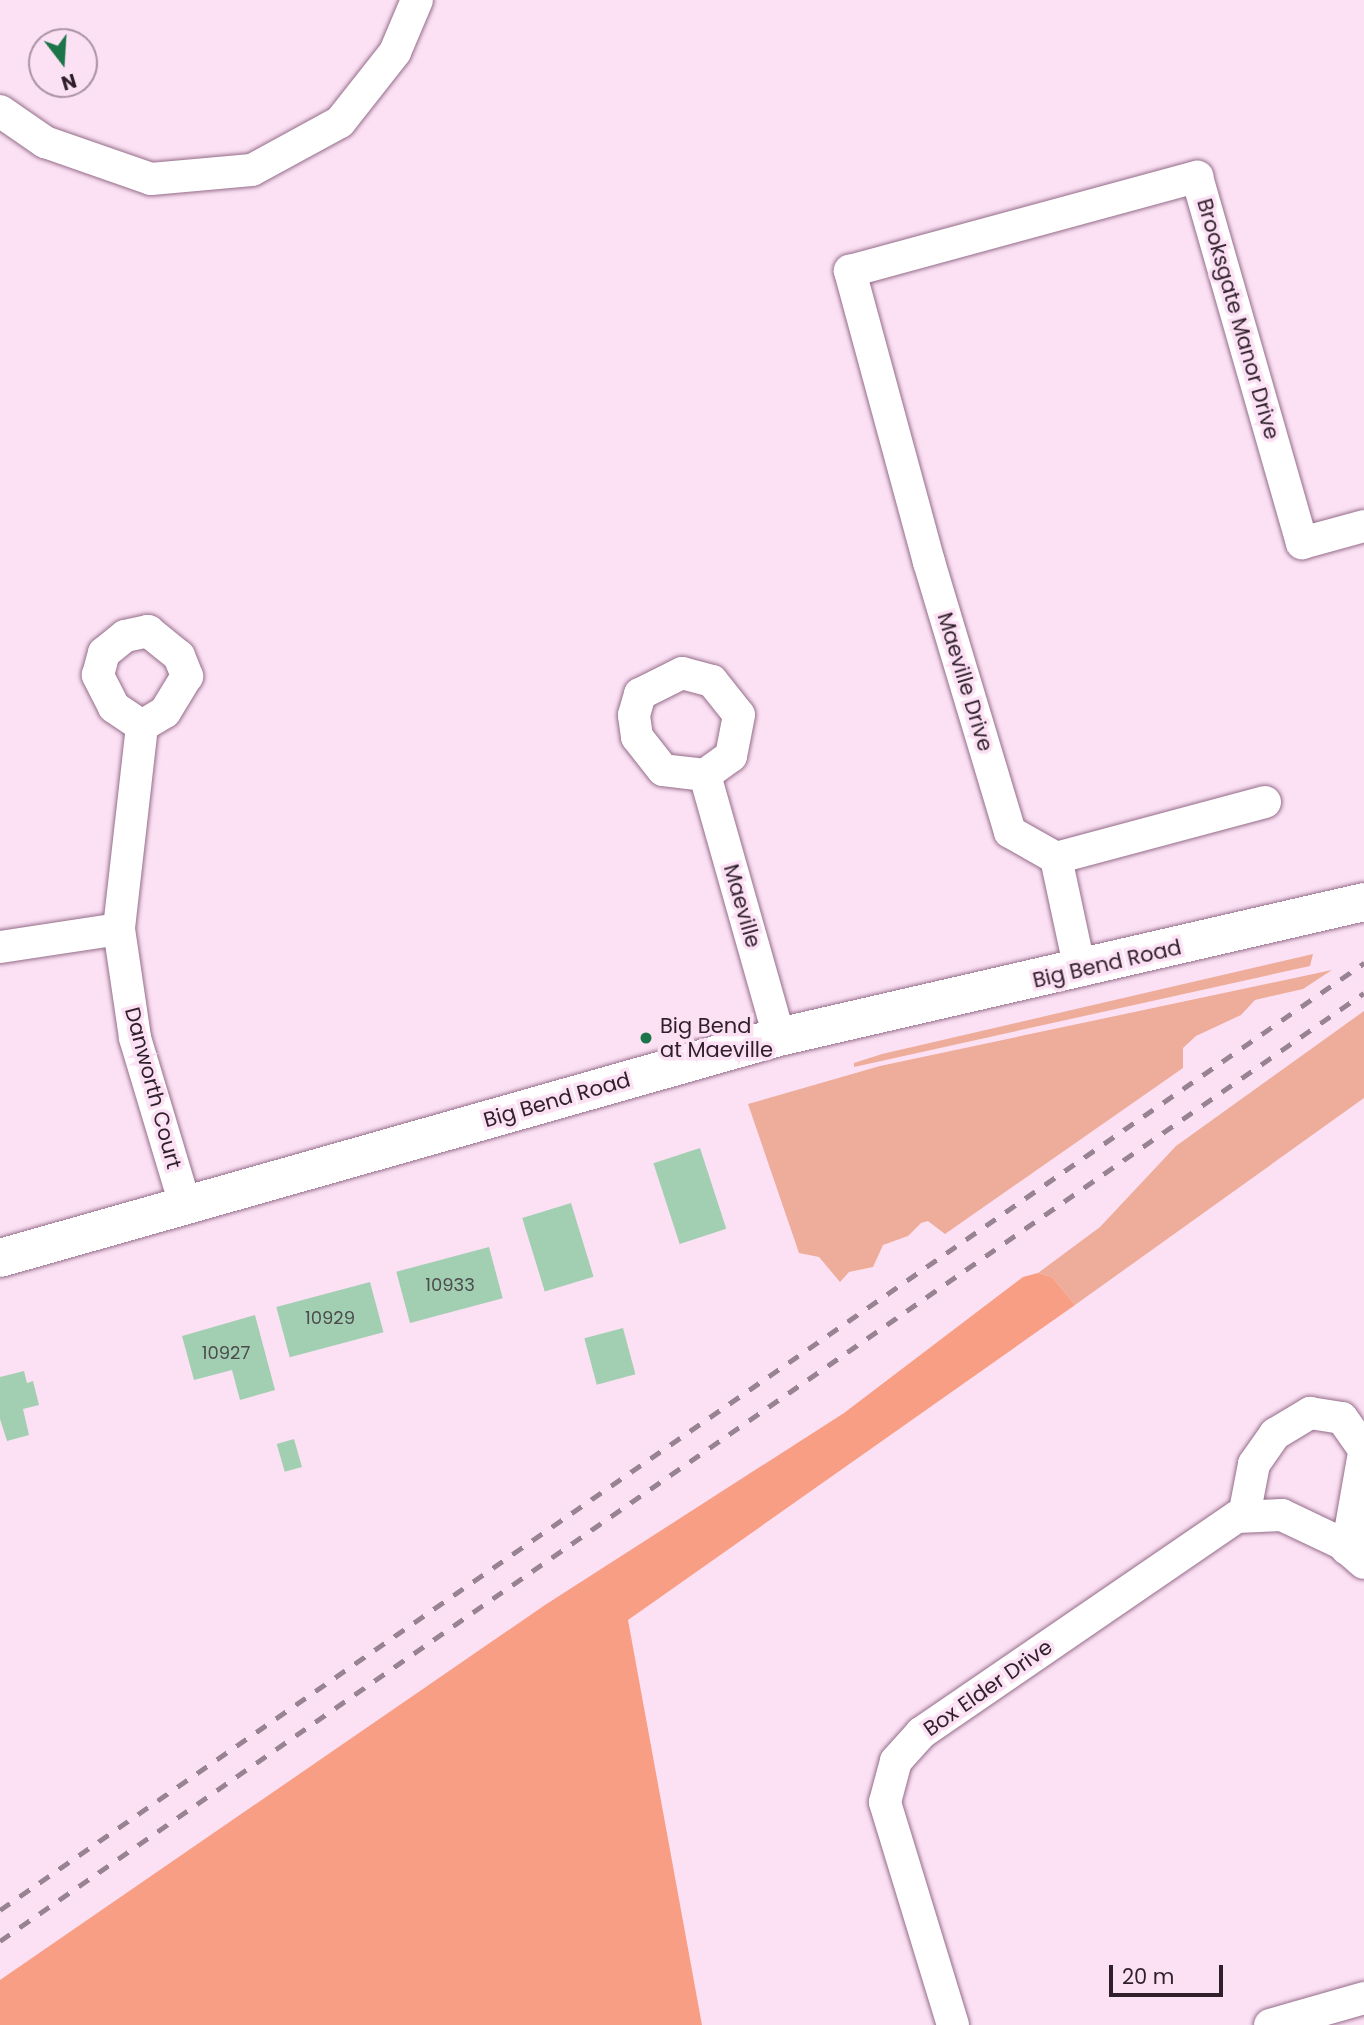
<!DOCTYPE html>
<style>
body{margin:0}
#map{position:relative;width:1364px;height:2025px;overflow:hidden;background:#fce1f4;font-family:Poppins,sans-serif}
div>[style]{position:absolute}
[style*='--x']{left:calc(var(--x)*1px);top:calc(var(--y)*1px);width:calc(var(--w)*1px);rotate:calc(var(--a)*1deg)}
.green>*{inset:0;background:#edad9a}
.forest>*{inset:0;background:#f89e84}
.building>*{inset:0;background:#a2cfb2;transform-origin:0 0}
.roads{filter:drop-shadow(0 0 2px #946d89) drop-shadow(0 0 2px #946d89)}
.street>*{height:32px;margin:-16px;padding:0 16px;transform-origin:16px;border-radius:16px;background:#fff}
.primary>*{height:38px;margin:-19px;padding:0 19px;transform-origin:19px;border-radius:19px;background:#fff}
.rail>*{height:5px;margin-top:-2.5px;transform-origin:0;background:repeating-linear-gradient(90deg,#988392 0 12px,transparent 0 24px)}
.dots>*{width:19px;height:19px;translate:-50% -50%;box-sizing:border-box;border:4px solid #fce1f4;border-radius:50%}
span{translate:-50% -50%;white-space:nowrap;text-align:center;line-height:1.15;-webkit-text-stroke:7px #fce1f4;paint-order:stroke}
.number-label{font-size:18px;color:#4c4b4d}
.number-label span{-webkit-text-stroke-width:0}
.street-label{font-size:21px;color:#2f1f2b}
.poi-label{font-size:21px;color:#2f1f2b}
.left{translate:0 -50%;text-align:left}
.north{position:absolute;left:28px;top:28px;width:70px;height:70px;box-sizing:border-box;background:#fce1f4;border:2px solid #aa93a4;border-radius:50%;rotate:163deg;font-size:19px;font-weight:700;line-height:28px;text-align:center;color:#2f1f2b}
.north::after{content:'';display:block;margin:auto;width:24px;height:32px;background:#1c7549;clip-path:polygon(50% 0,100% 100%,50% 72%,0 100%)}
.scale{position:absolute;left:1109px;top:1965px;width:114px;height:32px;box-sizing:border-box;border:4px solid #2f1f2b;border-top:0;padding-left:9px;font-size:21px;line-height:24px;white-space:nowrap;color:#2f1f2b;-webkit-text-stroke:5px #fce1f4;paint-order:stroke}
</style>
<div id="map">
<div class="green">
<div style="clip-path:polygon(1313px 954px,1310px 966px,854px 1067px,854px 1063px,882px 1054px)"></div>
<div style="clip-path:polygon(1332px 970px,1303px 989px,1255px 1000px,1241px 1015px,1196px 1036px,1183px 1048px,1183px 1068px,945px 1234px,928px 1221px,921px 1223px,908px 1236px,883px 1245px,873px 1267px,849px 1272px,840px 1282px,819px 1257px,799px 1253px,748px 1104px,880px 1066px)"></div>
<div style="clip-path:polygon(1364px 1011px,1364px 1098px,1075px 1305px,1052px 1277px,1038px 1273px,1100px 1227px,1176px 1146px)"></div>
</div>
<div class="forest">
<div style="clip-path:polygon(1038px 1273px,1052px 1277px,1075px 1305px,628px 1620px,702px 2025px,0 2025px,0 1980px,545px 1605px,844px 1413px,1023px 1277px)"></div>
</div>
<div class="building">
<div style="left:700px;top:1148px;width:85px;height:49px;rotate:72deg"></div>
<div style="left:571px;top:1203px;width:77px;height:51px;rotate:73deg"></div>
<div style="left:489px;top:1247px;width:53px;height:96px;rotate:75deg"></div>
<div style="left:370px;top:1282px;width:52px;height:97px;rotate:75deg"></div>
<div style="clip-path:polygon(255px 1315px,275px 1390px,240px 1400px,232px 1370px,194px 1380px,182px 1336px)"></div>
<div style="left:623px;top:1328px;width:48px;height:40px;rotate:75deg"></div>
<div style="clip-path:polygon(24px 1371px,27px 1383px,33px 1381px,39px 1405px,23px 1409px,29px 1435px,7px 1441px,0 1419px,0 1377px)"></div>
<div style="left:294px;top:1439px;width:29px;height:18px;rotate:74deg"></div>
</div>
<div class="roads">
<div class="street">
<div style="--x:0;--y:111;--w:55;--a:34.6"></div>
<div style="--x:45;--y:142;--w:112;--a:19.2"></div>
<div style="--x:151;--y:179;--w:101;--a:-5.1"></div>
<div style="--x:252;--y:170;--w:100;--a:-28.6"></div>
<div style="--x:340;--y:122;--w:89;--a:-51.8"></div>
<div style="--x:395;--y:52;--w:56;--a:-67.1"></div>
<div style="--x:142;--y:726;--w:34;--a:-146"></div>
<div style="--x:114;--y:707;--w:36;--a:-117"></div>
<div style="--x:98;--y:675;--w:23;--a:-75"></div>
<div style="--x:104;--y:653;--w:27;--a:-39"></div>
<div style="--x:125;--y:636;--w:24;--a:-12"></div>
<div style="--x:148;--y:631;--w:40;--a:39"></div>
<div style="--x:179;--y:656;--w:22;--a:68"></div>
<div style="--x:187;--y:676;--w:42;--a:121.4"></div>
<div style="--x:165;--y:712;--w:27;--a:149"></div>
<div style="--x:142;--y:726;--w:204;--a:96.5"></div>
<div style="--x:119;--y:929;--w:110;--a:81.6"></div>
<div style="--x:135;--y:1038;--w:174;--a:73.3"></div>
<div style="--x:705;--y:775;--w:42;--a:-173.2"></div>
<div style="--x:663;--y:770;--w:42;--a:-128.2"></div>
<div style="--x:637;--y:737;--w:22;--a:-98"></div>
<div style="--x:634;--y:715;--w:22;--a:-74"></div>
<div style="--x:640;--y:694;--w:47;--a:-26.6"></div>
<div style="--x:682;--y:673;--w:31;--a:15"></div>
<div style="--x:712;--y:681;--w:43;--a:51.5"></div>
<div style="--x:739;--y:715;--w:42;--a:101"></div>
<div style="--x:731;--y:756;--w:32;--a:144"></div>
<div style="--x:705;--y:775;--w:272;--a:74.2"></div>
<div style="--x:1265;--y:802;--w:216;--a:165"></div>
<div style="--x:1056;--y:858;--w:53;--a:-150.5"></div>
<div style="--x:1010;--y:832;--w:282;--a:-106.7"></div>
<div style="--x:929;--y:562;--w:302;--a:-105.2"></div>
<div style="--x:850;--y:271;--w:360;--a:-15.2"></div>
<div style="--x:1197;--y:177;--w:381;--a:74"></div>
<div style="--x:1302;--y:543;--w:64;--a:-15.3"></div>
<div style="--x:1056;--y:858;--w:115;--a:77.9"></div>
<div style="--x:0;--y:947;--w:120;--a:-8.6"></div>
<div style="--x:1244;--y:1516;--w:53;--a:-79.1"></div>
<div style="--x:1254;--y:1464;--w:37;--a:-55"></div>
<div style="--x:1275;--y:1434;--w:41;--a:-31"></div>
<div style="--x:1310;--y:1413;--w:32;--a:9"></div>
<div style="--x:1342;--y:1418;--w:38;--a:55"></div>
<div style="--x:1347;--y:1549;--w:97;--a:-80"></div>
<div style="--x:953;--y:2025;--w:233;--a:-107"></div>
<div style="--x:885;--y:1802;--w:42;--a:-75"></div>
<div style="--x:896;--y:1761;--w:38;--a:-48"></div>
<div style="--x:921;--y:1733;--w:383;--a:-34.4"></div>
<div style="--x:1237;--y:1517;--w:45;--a:-2.5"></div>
<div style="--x:1282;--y:1515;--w:65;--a:25.4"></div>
<div style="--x:1341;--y:1543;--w:30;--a:41"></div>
<div style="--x:1270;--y:2025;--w:98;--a:-16"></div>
</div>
<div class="primary">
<div style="--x:0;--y:1258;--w:810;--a:-15.84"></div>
<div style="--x:779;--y:1037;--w:600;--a:-12.99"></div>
</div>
</div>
<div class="rail">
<div style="--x:0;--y:1910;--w:1661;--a:-34.77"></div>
<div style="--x:0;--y:1941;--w:1661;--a:-34.8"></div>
</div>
<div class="dots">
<div style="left:646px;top:1038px;background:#1c7549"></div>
</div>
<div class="number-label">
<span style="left:450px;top:1285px">10933</span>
<span style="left:330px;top:1318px">10929</span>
<span style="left:226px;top:1353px">10927</span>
</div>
<div class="street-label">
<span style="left:1238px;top:319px;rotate:74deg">Brooksgate Manor Drive</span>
<span style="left:965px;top:682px;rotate:73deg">Maeville Drive</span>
<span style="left:742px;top:906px;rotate:74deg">Maeville</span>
<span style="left:1107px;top:964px;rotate:-13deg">Big Bend Road</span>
<span style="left:153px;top:1088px;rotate:75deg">Danworth Court</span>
<span style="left:557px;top:1100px;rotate:-16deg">Big Bend Road</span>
<span style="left:988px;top:1688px;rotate:-35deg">Box Elder Drive</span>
</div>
<div class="poi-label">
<span class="left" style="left:660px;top:1038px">Big Bend<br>at Maeville</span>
</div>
<div class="north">N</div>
<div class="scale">20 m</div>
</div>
